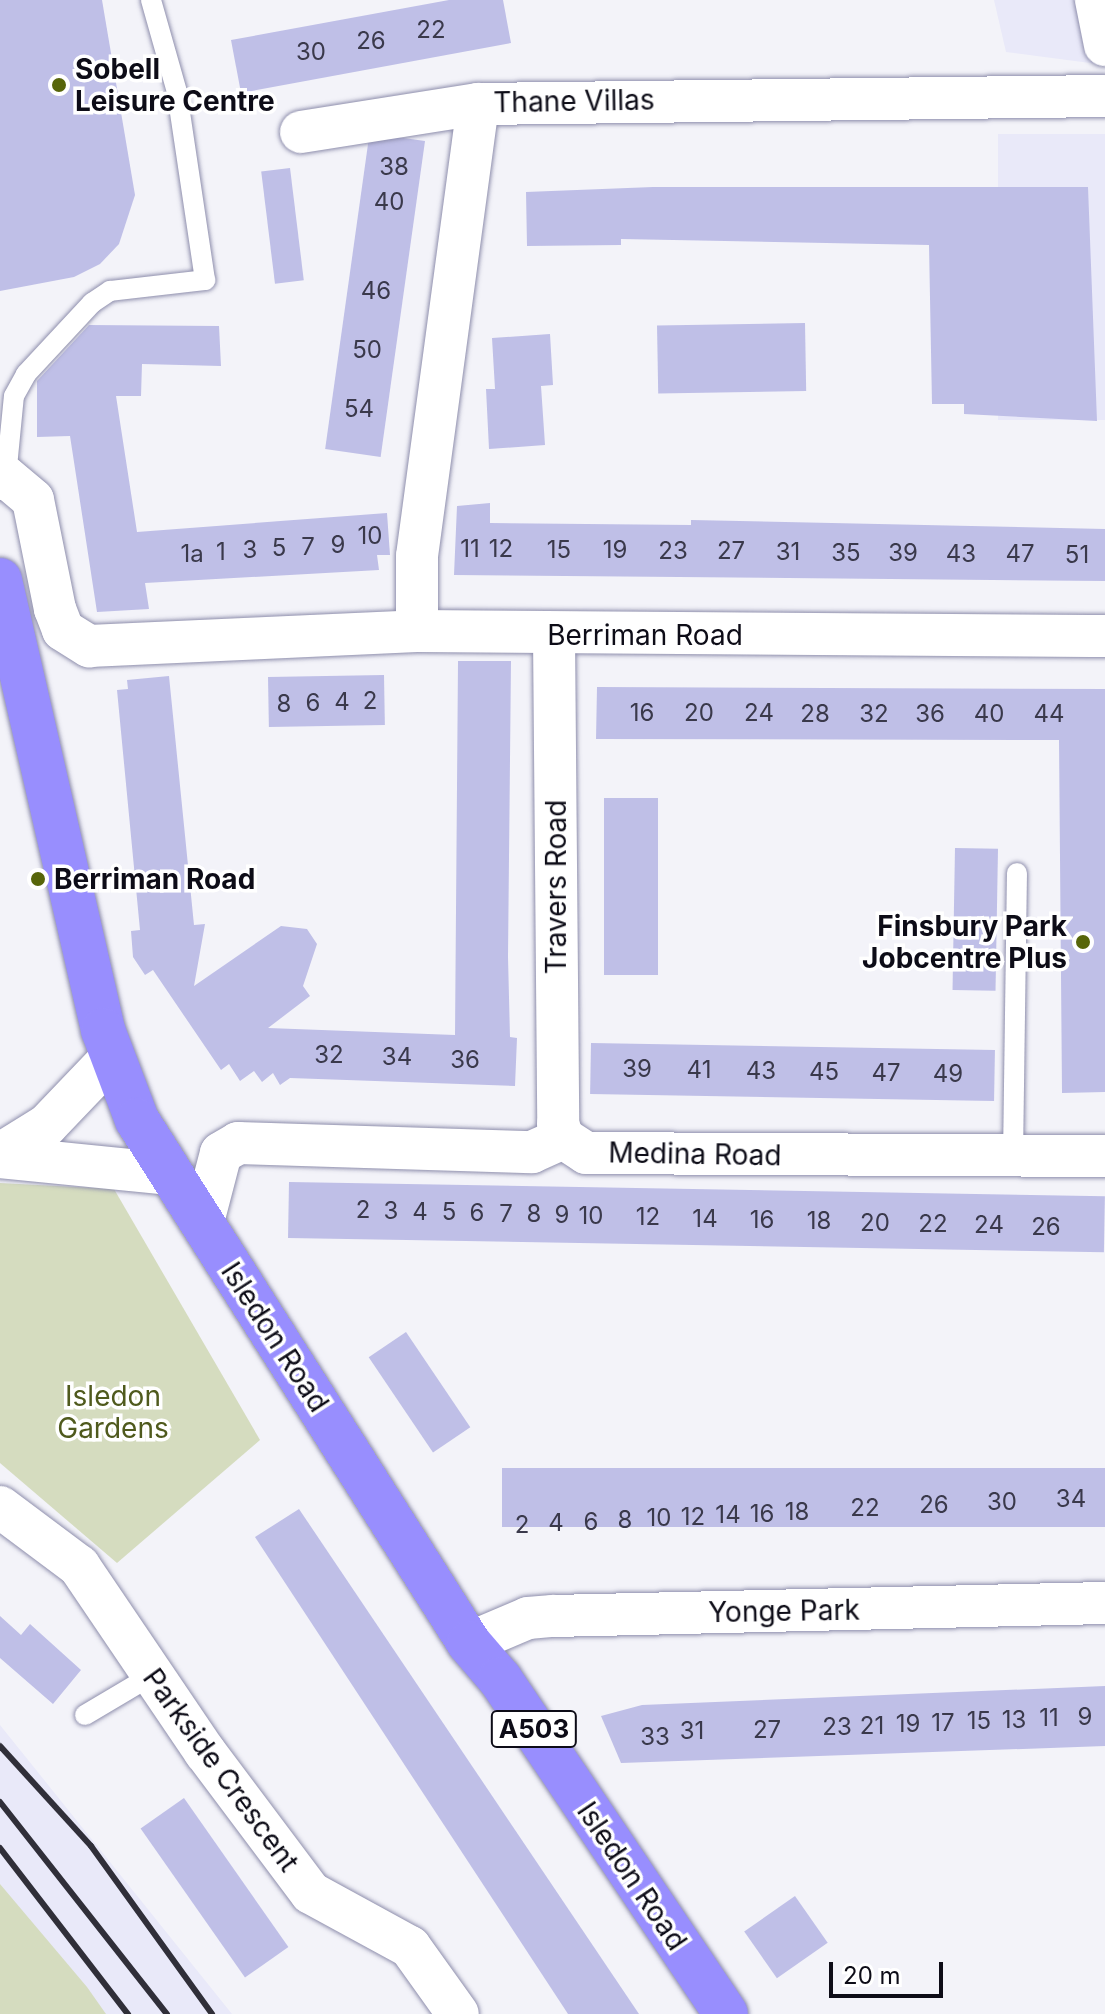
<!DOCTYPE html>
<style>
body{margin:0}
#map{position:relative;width:1105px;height:2014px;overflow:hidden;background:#f3f3f9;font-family:Inter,sans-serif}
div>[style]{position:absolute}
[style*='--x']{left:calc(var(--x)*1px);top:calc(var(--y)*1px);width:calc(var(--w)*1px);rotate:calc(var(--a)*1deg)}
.built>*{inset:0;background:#e9e9f9;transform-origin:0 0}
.green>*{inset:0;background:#d5dcbf}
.building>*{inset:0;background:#bfbfe7;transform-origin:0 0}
.roads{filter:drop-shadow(0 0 2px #8e8eac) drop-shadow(0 0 2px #8e8eac)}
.lane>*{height:20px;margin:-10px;padding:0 10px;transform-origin:10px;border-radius:10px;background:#fff}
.street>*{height:42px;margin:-21px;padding:0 21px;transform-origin:21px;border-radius:21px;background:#fff}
.highway>*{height:44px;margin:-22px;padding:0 22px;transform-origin:22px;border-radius:22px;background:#988efe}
.rail>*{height:6px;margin:-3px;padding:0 3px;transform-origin:3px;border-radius:3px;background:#302f39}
.dots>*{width:22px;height:22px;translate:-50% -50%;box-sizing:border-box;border:4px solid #fff;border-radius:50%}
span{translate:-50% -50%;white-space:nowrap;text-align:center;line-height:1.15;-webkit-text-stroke:7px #fff;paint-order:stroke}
.number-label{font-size:24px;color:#3a394b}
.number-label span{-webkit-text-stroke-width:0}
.shield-label span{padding:2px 6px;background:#fff;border:2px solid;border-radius:6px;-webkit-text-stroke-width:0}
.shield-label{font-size:26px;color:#0d0c17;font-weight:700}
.poi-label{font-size:28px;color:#0d0c17;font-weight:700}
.left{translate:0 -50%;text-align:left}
.right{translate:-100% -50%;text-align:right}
.street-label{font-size:28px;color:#0d0c17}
.park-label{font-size:28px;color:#4f5a1d}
.scale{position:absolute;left:829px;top:1962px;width:114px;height:36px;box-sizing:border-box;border:4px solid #0d0c17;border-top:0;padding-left:10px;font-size:24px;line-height:28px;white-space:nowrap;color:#0d0c17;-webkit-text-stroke:6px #fff;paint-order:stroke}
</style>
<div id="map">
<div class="built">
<div style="clip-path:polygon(994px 0,1105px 0,1105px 65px,1006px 52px)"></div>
<div style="left:1105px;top:134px;width:286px;height:107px;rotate:90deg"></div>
<div style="clip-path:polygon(0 1725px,232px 2014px,0 2014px)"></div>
</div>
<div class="green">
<div style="clip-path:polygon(0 1183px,114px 1189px,260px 1440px,117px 1563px,0 1463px)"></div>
<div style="clip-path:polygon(0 1884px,87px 1987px,106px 2014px,0 2014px)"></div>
</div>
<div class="building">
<div style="clip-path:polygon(0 0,102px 0,135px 195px,119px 244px,100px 264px,74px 277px,0 291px)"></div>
<div style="clip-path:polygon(449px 0,503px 0,511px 43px,241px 93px,231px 40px)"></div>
<div style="left:425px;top:141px;width:319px;height:56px;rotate:98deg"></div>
<div style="left:290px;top:168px;width:113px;height:29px;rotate:83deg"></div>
<div style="clip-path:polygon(653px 187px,1088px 187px,1097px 421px,964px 414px,964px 404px,932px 404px,929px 245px,621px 239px,621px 245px,527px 246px,526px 192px)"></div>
<div style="left:805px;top:323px;width:68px;height:148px;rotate:89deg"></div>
<div style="clip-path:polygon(89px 325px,219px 326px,221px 366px,142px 364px,141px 396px,116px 396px,137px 532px,387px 513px,390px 555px,377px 555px,379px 570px,145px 583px,149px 609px,97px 612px,70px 436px,37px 437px,37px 381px)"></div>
<div style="clip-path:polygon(550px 334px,553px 385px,541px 386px,545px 445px,489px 449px,486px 389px,495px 389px,492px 338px)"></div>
<div style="clip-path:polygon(490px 503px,490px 523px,691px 525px,691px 520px,1105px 529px,1105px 581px,454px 575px,457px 506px)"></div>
<div style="clip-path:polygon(458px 661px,511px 661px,508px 957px,510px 1037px,517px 1038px,515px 1086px,290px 1078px,280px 1085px,273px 1073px,262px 1082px,254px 1071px,240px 1081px,229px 1064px,221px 1070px,153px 970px,145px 975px,133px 957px,131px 931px,140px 930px,117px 690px,128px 689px,127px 680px,169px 676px,194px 925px,205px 924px,194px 986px,281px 926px,307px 929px,317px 944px,303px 986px,310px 996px,268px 1028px,455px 1035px)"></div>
<div style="left:384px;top:675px;width:50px;height:116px;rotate:89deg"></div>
<div style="clip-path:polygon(597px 687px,1105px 689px,1105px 1092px,1062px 1093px,1059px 740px,596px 739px)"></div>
<div style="left:604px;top:798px;width:54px;height:177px"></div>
<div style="left:955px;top:848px;width:43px;height:142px;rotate:1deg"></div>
<div style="left:591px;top:1043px;width:404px;height:51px;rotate:1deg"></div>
<div style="left:289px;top:1182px;width:816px;height:56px;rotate:1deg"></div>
<div style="left:406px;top:1332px;width:115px;height:45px;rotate:56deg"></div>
<div style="left:1105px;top:1468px;width:59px;height:603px;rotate:90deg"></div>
<div style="clip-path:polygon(299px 1509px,639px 2014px,568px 2014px,255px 1537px)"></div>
<div style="clip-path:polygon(0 1616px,21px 1635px,30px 1624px,81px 1670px,53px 1704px,0 1658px)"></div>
<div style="clip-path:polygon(1105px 1686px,1105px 1746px,621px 1763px,601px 1716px,642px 1705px)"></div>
<div style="left:184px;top:1798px;width:182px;height:53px;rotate:55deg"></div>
<div style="left:795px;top:1896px;width:57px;height:62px;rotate:55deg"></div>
</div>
<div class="roads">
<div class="lane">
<div style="--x:6;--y:477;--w:81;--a:-84.4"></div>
<div style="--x:14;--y:396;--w:25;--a:-61"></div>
<div style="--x:26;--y:374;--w:97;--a:-47.1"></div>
<div style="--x:92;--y:303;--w:22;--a:-34"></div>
<div style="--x:110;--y:291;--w:96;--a:-6.6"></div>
<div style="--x:205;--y:280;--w:190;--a:-98.5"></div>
<div style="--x:177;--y:92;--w:96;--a:-105.8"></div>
<div style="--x:1013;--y:1157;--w:284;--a:-89.2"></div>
<div style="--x:85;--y:1715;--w:77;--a:-30.6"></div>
</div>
<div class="street">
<div style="--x:1096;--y:0;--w:46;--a:78.7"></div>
<div style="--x:301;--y:132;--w:179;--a:-9"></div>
<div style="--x:478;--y:104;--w:627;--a:-0.73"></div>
<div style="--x:0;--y:479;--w:6;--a:-18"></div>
<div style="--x:6;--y:477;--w:35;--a:40"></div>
<div style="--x:33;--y:500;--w:111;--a:78.6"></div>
<div style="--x:55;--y:609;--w:22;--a:69"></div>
<div style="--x:63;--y:630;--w:31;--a:32"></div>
<div style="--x:89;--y:646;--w:328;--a:-2.6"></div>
<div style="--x:417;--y:631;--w:688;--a:0.42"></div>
<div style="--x:417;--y:631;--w:75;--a:-90"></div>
<div style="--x:417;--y:556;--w:456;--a:-82.3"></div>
<div style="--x:554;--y:635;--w:489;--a:89.5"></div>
<div style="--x:558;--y:1124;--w:15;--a:70"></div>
<div style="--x:563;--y:1138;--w:27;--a:33"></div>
<div style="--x:586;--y:1153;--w:519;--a:0.33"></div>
<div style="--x:0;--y:1154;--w:55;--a:-31.7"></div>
<div style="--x:47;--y:1125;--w:93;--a:-46.3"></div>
<div style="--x:0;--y:1157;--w:172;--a:5.7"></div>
<div style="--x:203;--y:1222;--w:71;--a:-75.4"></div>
<div style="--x:221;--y:1153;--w:20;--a:-30"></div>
<div style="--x:238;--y:1143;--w:294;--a:1.8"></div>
<div style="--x:532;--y:1152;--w:34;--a:-24"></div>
<div style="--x:0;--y:1507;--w:99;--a:36.8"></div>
<div style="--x:79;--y:1566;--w:225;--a:55.9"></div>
<div style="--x:205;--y:1752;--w:176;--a:53.1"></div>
<div style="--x:311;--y:1893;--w:113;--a:28.6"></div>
<div style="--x:410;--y:1947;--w:82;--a:54.4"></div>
<div style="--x:469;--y:1643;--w:64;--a:-23"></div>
<div style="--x:528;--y:1618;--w:25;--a:-5"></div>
<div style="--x:553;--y:1616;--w:552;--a:-1.35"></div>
</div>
<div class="highway">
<div style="--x:0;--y:580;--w:462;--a:77.1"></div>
<div style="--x:103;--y:1030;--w:96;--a:69.3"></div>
<div style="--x:137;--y:1120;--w:619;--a:57.59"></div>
<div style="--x:469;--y:1643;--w:48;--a:49.3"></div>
<div style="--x:500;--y:1679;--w:404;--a:56"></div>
</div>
</div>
<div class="rail">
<div style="--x:0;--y:1746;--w:135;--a:47.7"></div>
<div style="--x:91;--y:1846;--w:207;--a:54.2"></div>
<div style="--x:0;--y:1802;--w:270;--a:51.8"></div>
<div style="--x:0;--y:1848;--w:210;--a:52.4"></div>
</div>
<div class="dots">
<div style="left:59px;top:85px;background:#57650a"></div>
<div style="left:38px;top:879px;background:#57650a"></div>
<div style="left:1083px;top:942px;background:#57650a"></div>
</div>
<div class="number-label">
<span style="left:431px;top:30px">22</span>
<span style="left:371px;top:41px">26</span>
<span style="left:311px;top:52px">30</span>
<span style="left:394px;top:167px">38</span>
<span style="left:389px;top:202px">40</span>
<span style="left:376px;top:291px">46</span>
<span style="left:367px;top:350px">50</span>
<span style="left:359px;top:409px">54</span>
<span style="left:370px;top:536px">10</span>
<span style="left:338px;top:545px">9</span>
<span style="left:308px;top:547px">7</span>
<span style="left:279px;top:548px">5</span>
<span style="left:470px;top:549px">11</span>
<span style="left:501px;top:549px">12</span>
<span style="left:250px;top:550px">3</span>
<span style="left:559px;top:550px">15</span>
<span style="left:615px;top:550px">19</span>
<span style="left:673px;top:551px">23</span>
<span style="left:731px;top:551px">27</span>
<span style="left:221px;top:552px">1</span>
<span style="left:788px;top:552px">31</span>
<span style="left:846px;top:553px">35</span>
<span style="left:903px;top:553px">39</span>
<span style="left:192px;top:554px">1a</span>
<span style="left:961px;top:554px">43</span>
<span style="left:1020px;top:554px">47</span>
<span style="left:1077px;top:555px">51</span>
<span style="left:370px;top:701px">2</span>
<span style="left:342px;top:702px">4</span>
<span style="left:313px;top:703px">6</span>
<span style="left:284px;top:704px">8</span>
<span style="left:642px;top:713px">16</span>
<span style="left:699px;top:713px">20</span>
<span style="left:759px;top:713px">24</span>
<span style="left:815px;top:714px">28</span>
<span style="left:874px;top:714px">32</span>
<span style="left:930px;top:714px">36</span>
<span style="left:989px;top:714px">40</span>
<span style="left:1049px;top:714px">44</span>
<span style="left:329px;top:1055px">32</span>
<span style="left:397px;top:1057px">34</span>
<span style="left:465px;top:1060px">36</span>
<span style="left:637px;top:1069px">39</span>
<span style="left:699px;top:1070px">41</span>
<span style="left:761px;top:1071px">43</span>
<span style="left:824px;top:1072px">45</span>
<span style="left:886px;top:1073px">47</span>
<span style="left:948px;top:1074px">49</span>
<span style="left:363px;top:1210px">2</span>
<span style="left:391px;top:1211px">3</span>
<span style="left:420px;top:1212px">4</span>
<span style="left:449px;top:1212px">5</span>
<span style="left:477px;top:1213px">6</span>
<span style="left:506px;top:1214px">7</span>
<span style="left:534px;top:1214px">8</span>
<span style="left:562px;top:1215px">9</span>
<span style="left:591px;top:1216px">10</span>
<span style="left:648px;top:1217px">12</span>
<span style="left:705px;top:1219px">14</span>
<span style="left:762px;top:1220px">16</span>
<span style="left:819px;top:1221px">18</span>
<span style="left:875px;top:1223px">20</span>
<span style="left:933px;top:1224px">22</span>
<span style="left:989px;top:1225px">24</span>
<span style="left:1046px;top:1227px">26</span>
<span style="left:1071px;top:1499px">34</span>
<span style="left:1002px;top:1502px">30</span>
<span style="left:934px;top:1505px">26</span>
<span style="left:865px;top:1508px">22</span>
<span style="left:797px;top:1512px">18</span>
<span style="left:762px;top:1514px">16</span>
<span style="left:728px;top:1515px">14</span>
<span style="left:693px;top:1517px">12</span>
<span style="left:659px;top:1518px">10</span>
<span style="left:625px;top:1520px">8</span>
<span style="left:591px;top:1522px">6</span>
<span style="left:556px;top:1523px">4</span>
<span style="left:522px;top:1525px">2</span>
<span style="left:1085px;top:1717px">9</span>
<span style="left:1049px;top:1718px">11</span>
<span style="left:1014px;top:1720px">13</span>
<span style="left:979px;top:1721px">15</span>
<span style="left:943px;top:1723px">17</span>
<span style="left:908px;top:1724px">19</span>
<span style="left:872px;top:1726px">21</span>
<span style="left:837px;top:1727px">23</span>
<span style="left:767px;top:1730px">27</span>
<span style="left:692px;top:1731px">31</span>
<span style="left:655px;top:1737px">33</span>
</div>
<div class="shield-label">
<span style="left:534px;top:1729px">A503</span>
</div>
<div class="poi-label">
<span class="left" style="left:75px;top:85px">Sobell<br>Leisure Centre</span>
<span class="left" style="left:54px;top:879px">Berriman Road</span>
<span class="right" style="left:1067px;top:942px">Finsbury Park<br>Jobcentre Plus</span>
</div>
<div class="street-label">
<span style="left:574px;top:101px;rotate:-1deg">Thane Villas</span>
<span style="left:645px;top:635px">Berriman Road</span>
<span style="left:556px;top:887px;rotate:-90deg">Travers Road</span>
<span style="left:695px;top:1154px;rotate:1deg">Medina Road</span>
<span style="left:275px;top:1337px;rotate:57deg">Isledon Road</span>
<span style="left:784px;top:1611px;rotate:-1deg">Yonge Park</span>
<span style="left:221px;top:1770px;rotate:54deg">Parkside Crescent</span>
<span style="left:632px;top:1876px;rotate:56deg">Isledon Road</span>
</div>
<div class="park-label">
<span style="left:113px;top:1412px">Isledon<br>Gardens</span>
</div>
<div class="scale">20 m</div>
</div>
